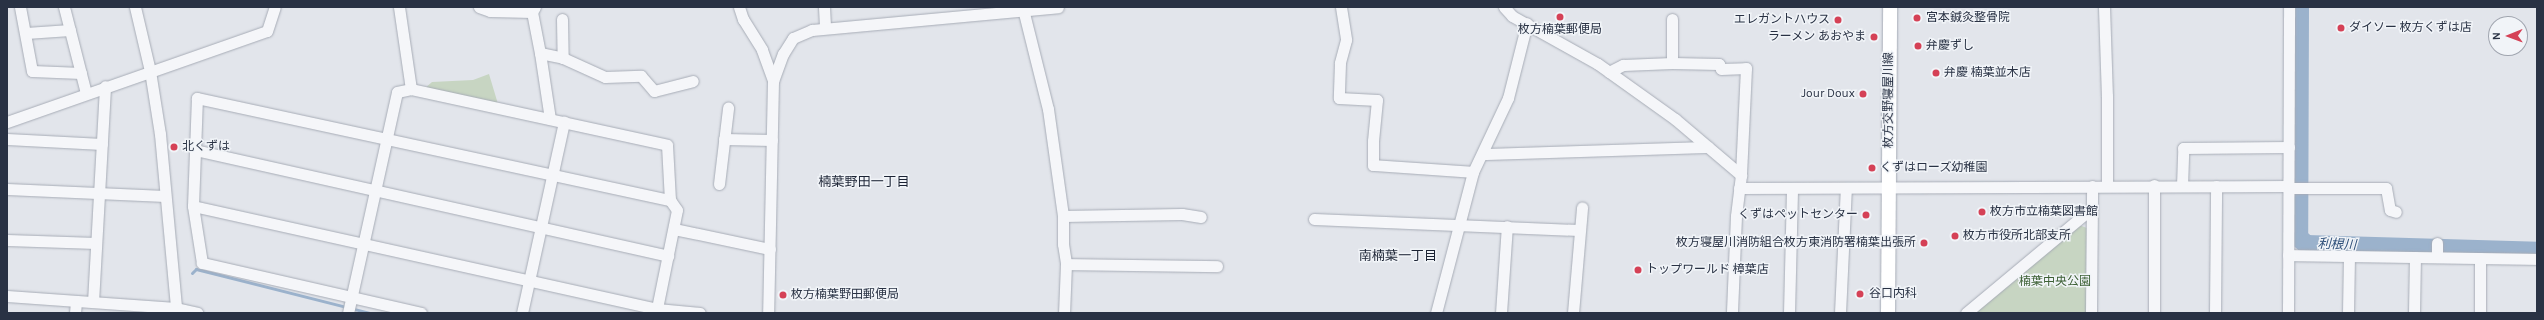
<!DOCTYPE html>
<meta charset="utf-8">
<style>
body{margin:0}
#map{position:relative;width:2544px;height:320px;overflow:hidden;background:#e2e5eb;font-family:Karla,"Noto Sans JP",sans-serif}
div>[style]{position:absolute}
[style*='--x']{left:calc(var(--x)*1px);top:calc(var(--y)*1px);width:calc(var(--w)*1px);rotate:calc(var(--a)*1deg)}
.green>*{inset:0;background:#c7d5c2}
.stream>*{height:3px;margin:-1.5px;padding:0 1.5px;transform-origin:1.5px;border-radius:1.5px;background:#9bb2cc}
.river>*{height:19px;margin:-9.5px;padding:0 9.5px;transform-origin:9.5px;border-radius:9.5px;background:#9bb2cc}
.roads{filter:drop-shadow(0 0 1px #a7acb6) drop-shadow(0 0 1px #a7acb6)}
.minor>*{height:11px;margin:-5.5px;padding:0 5.5px;transform-origin:5.5px;border-radius:5.5px;background:#f5f6f9}
.major>*{height:14px;margin:-7px;padding:0 7px;transform-origin:7px;border-radius:7px;background:#fff}
.dots>*{width:11px;height:11px;translate:-50% -50%;box-sizing:border-box;border:2px solid #f1f4f8;border-radius:50%}
span{translate:-50% -50%;white-space:nowrap;text-align:center;line-height:1.15;-webkit-text-stroke:3px #f1f4f8;paint-order:stroke}
.poi-label{font-size:12px;color:#293244}
.left{translate:0 -50%;text-align:left}
.right{translate:-100% -50%;text-align:right}
.street-label{font-size:12px;color:#293244}
.park-label{font-size:12px;color:#3d6035}
.neighbourhood-label{font-size:13px;color:#1b2334}
.water-label{font-size:13px;color:#30517a;font-style:italic}
.frame{position:absolute;inset:0;border:8px solid #293244;pointer-events:none}
.north{position:absolute;left:2488px;top:16px;width:40px;height:40px;box-sizing:border-box;background:#f1f4f8;border:1px solid #a1a6b0;border-radius:50%;rotate:269deg;font-size:11px;font-weight:700;line-height:16px;text-align:center;color:#293244}
.north::after{content:'';display:block;margin:auto;width:14px;height:18px;background:#d54156;clip-path:polygon(50% 0,100% 100%,50% 72%,0 100%)}
</style>
<div id="map">
<div class="green">
<div style="clip-path:polygon(489px 74px,498px 104px,424px 89px,432px 82px,473px 80px)"></div>
<div style="clip-path:polygon(2076px 224px,2087px 228px,2086px 313px,1973px 313px)"></div>
</div>
<div class="stream">
<div style="--x:192;--y:273;--w:6;--a:-45"></div>
<div style="--x:196;--y:269;--w:179;--a:14.2"></div>
</div>
<div class="river">
<div style="--x:2299;--y:7;--w:230;--a:90.2"></div>
<div style="--x:2298;--y:237;--w:11;--a:41"></div>
<div style="--x:2306;--y:244;--w:231;--a:1.7"></div>
</div>
<div class="roads">
<div class="minor">
<div style="--x:20;--y:7;--w:65;--a:79.4"></div>
<div style="--x:32;--y:71;--w:49;--a:2.3"></div>
<div style="--x:64;--y:7;--w:89;--a:75.7"></div>
<div style="--x:135;--y:7;--w:66;--a:76.8"></div>
<div style="--x:150;--y:71;--w:64;--a:81"></div>
<div style="--x:160;--y:134;--w:175;--a:84.7"></div>
<div style="--x:399;--y:7;--w:83;--a:81.7"></div>
<div style="--x:479;--y:7;--w:12;--a:20"></div>
<div style="--x:490;--y:11;--w:42;--a:1.4"></div>
<div style="--x:535;--y:7;--w:6;--a:121"></div>
<div style="--x:532;--y:12;--w:42;--a:79"></div>
<div style="--x:739;--y:7;--w:13;--a:72"></div>
<div style="--x:743;--y:19;--w:36;--a:58"></div>
<div style="--x:762;--y:50;--w:33;--a:70"></div>
<div style="--x:773;--y:81;--w:232;--a:91.2"></div>
<div style="--x:824;--y:7;--w:21;--a:87"></div>
<div style="--x:1341;--y:7;--w:33;--a:81"></div>
<div style="--x:1346;--y:40;--w:24;--a:105"></div>
<div style="--x:1340;--y:63;--w:35;--a:92"></div>
<div style="--x:1339;--y:98;--w:38;--a:3"></div>
<div style="--x:1377;--y:100;--w:41;--a:95.6"></div>
<div style="--x:1373;--y:141;--w:24;--a:90"></div>
<div style="--x:1373;--y:165;--w:100;--a:4"></div>
<div style="--x:1504;--y:7;--w:12;--a:48"></div>
<div style="--x:1512;--y:16;--w:98;--a:29.2"></div>
<div style="--x:1598;--y:64;--w:95;--a:35.5"></div>
<div style="--x:1675;--y:119;--w:87;--a:40.3"></div>
<div style="--x:1741;--y:175;--w:41;--a:97"></div>
<div style="--x:1736;--y:216;--w:97;--a:92.4"></div>
<div style="--x:2104;--y:7;--w:89;--a:88.1"></div>
<div style="--x:2107;--y:96;--w:90;--a:90"></div>
<div style="--x:1023;--y:9;--w:103;--a:76"></div>
<div style="--x:1048;--y:109;--w:108;--a:82"></div>
<div style="--x:1063;--y:216;--w:28;--a:90"></div>
<div style="--x:1063;--y:244;--w:20;--a:81"></div>
<div style="--x:1066;--y:264;--w:49;--a:92.3"></div>
<div style="--x:562;--y:19;--w:39;--a:89"></div>
<div style="--x:1672;--y:19;--w:44;--a:90"></div>
<div style="--x:26;--y:33;--w:44;--a:-3.9"></div>
<div style="--x:1609;--y:72;--w:16;--a:-27"></div>
<div style="--x:1623;--y:65;--w:49;--a:-2.3"></div>
<div style="--x:1672;--y:63;--w:47;--a:1.2"></div>
<div style="--x:1719;--y:64;--w:5;--a:68"></div>
<div style="--x:1721;--y:69;--w:25;--a:-2"></div>
<div style="--x:1746;--y:68;--w:107;--a:92.7"></div>
<div style="--x:773;--y:81;--w:29;--a:-70"></div>
<div style="--x:783;--y:54;--w:19;--a:-58"></div>
<div style="--x:793;--y:38;--w:21;--a:-23"></div>
<div style="--x:812;--y:30;--w:247;--a:-5.3"></div>
<div style="--x:550;--y:119;--w:67;--a:-98.6"></div>
<div style="--x:540;--y:53;--w:24;--a:12"></div>
<div style="--x:563;--y:58;--w:46;--a:24.3"></div>
<div style="--x:605;--y:77;--w:36;--a:-2"></div>
<div style="--x:641;--y:76;--w:20;--a:49"></div>
<div style="--x:654;--y:91;--w:40;--a:-14.4"></div>
<div style="--x:7;--y:122;--w:275;--a:-19.3"></div>
<div style="--x:267;--y:31;--w:25;--a:-72"></div>
<div style="--x:7;--y:139;--w:95;--a:3"></div>
<div style="--x:724;--y:139;--w:48;--a:1.2"></div>
<div style="--x:195;--y:150;--w:485;--a:12.6"></div>
<div style="--x:1484;--y:154;--w:224;--a:-1.8"></div>
<div style="--x:719;--y:184;--w:77;--a:-83.2"></div>
<div style="--x:2182;--y:186;--w:38;--a:-88"></div>
<div style="--x:2183;--y:148;--w:106;--a:-0.5"></div>
<div style="--x:1739;--y:188;--w:550;--a:-0.21"></div>
<div style="--x:2289;--y:188;--w:97;--a:0"></div>
<div style="--x:2386;--y:188;--w:22;--a:80"></div>
<div style="--x:2390;--y:210;--w:6;--a:18"></div>
<div style="--x:7;--y:189;--w:158;--a:2.5"></div>
<div style="--x:193;--y:206;--w:475;--a:12.5"></div>
<div style="--x:657;--y:309;--w:43;--a:5.3"></div>
<div style="--x:1063;--y:216;--w:119;--a:-1"></div>
<div style="--x:1182;--y:214;--w:19;--a:9"></div>
<div style="--x:1314;--y:219;--w:265;--a:2.4"></div>
<div style="--x:674;--y:229;--w:98;--a:11.8"></div>
<div style="--x:7;--y:240;--w:89;--a:1.9"></div>
<div style="--x:2437;--y:243;--w:14;--a:90"></div>
<div style="--x:2288;--y:255;--w:249;--a:0.9"></div>
<div style="--x:2480;--y:258;--w:55;--a:90"></div>
<div style="--x:1066;--y:264;--w:151;--a:0.8"></div>
<div style="--x:7;--y:296;--w:169;--a:4.1"></div>
<div style="--x:176;--y:308;--w:22;--a:13"></div>
<div style="--x:93;--y:302;--w:216;--a:-86.8"></div>
<div style="--x:75;--y:313;--w:12;--a:-85"></div>
<div style="--x:348;--y:313;--w:226;--a:-77.5"></div>
<div style="--x:397;--y:92;--w:14;--a:-12"></div>
<div style="--x:411;--y:89;--w:262;--a:12.3"></div>
<div style="--x:667;--y:145;--w:55;--a:86.9"></div>
<div style="--x:670;--y:200;--w:12;--a:55"></div>
<div style="--x:677;--y:210;--w:105;--a:101.5"></div>
<div style="--x:421;--y:313;--w:225;--a:-167.1"></div>
<div style="--x:202;--y:263;--w:58;--a:-99"></div>
<div style="--x:193;--y:206;--w:108;--a:-87.9"></div>
<div style="--x:197;--y:98;--w:484;--a:12.2"></div>
<div style="--x:522;--y:313;--w:196;--a:-77.6"></div>
<div style="--x:1436;--y:313;--w:146;--a:-75.3"></div>
<div style="--x:1473;--y:172;--w:82;--a:-64.7"></div>
<div style="--x:1508;--y:98;--w:77;--a:-75.8"></div>
<div style="--x:1501;--y:313;--w:87;--a:-86.1"></div>
<div style="--x:1573;--y:313;--w:106;--a:-85.1"></div>
<div style="--x:1789;--y:313;--w:125;--a:-88.6"></div>
<div style="--x:1840;--y:313;--w:125;--a:-87.3"></div>
<div style="--x:1966;--y:313;--w:164;--a:-39.8"></div>
<div style="--x:2091;--y:313;--w:127;--a:-89.5"></div>
<div style="--x:2154;--y:313;--w:128;--a:-90"></div>
<div style="--x:2215;--y:313;--w:127;--a:-89.5"></div>
<div style="--x:2288;--y:313;--w:306;--a:-89.8"></div>
<div style="--x:2348;--y:313;--w:57;--a:-89"></div>
<div style="--x:2414;--y:313;--w:56;--a:-89"></div>
</div>
<div class="major">
<div style="--x:1888;--y:313;--w:306;--a:-89.6"></div>
</div>
</div>
<div class="dots">
<div style="left:1560px;top:17px;background:#d54156"></div>
<div style="left:1917px;top:18px;background:#d54156"></div>
<div style="left:1838px;top:20px;background:#d54156"></div>
<div style="left:2341px;top:28px;background:#d54156"></div>
<div style="left:1874px;top:37px;background:#d54156"></div>
<div style="left:1918px;top:46px;background:#d54156"></div>
<div style="left:1936px;top:73px;background:#d54156"></div>
<div style="left:1863px;top:94px;background:#d54156"></div>
<div style="left:174px;top:147px;background:#d54156"></div>
<div style="left:1872px;top:168px;background:#d54156"></div>
<div style="left:1982px;top:212px;background:#d54156"></div>
<div style="left:1866px;top:215px;background:#d54156"></div>
<div style="left:1955px;top:236px;background:#d54156"></div>
<div style="left:1924px;top:243px;background:#d54156"></div>
<div style="left:1638px;top:270px;background:#d54156"></div>
<div style="left:1860px;top:294px;background:#d54156"></div>
<div style="left:783px;top:295px;background:#d54156"></div>
</div>
<div class="poi-label">
<span class="left" style="left:1926px;top:18px">宮本鍼灸整骨院</span>
<span class="right" style="left:1830px;top:20px">エレガントハウス</span>
<span class="left" style="left:2349px;top:28px">ダイソー 枚方くずは店</span>
<span style="left:1560px;top:30px">枚方楠葉郵便局</span>
<span class="right" style="left:1866px;top:37px">ラーメン あおやま</span>
<span class="left" style="left:1926px;top:46px">弁慶ずし</span>
<span class="left" style="left:1944px;top:73px">弁慶 楠葉並木店</span>
<span class="right" style="left:1855px;top:94px">Jour Doux</span>
<span class="left" style="left:182px;top:147px">北くずは</span>
<span class="left" style="left:1880px;top:168px">くずはローズ幼稚園</span>
<span class="left" style="left:1990px;top:212px">枚方市立楠葉図書館</span>
<span class="right" style="left:1858px;top:215px">くずはペットセンター</span>
<span class="left" style="left:1963px;top:236px">枚方市役所北部支所</span>
<span class="right" style="left:1916px;top:243px">枚方寝屋川消防組合枚方東消防署楠葉出張所</span>
<span class="left" style="left:1646px;top:270px">トップワールド 樟葉店</span>
<span class="left" style="left:1869px;top:294px">谷口内科</span>
<span class="left" style="left:791px;top:295px">枚方楠葉野田郵便局</span>
</div>
<div class="street-label">
<span style="left:1889px;top:100px;rotate:-90deg">枚方交野寝屋川線</span>
</div>
<div class="park-label">
<span style="left:2055px;top:282px">楠葉中央公園</span>
</div>
<div class="neighbourhood-label">
<span style="left:864px;top:182px">楠葉野田一丁目</span>
<span style="left:1398px;top:256px">南楠葉一丁目</span>
</div>
<div class="water-label">
<span style="left:2337px;top:245px;rotate:2deg">利根川</span>
</div>
<div class="frame"></div>
<div class="north">N</div>
</div>
